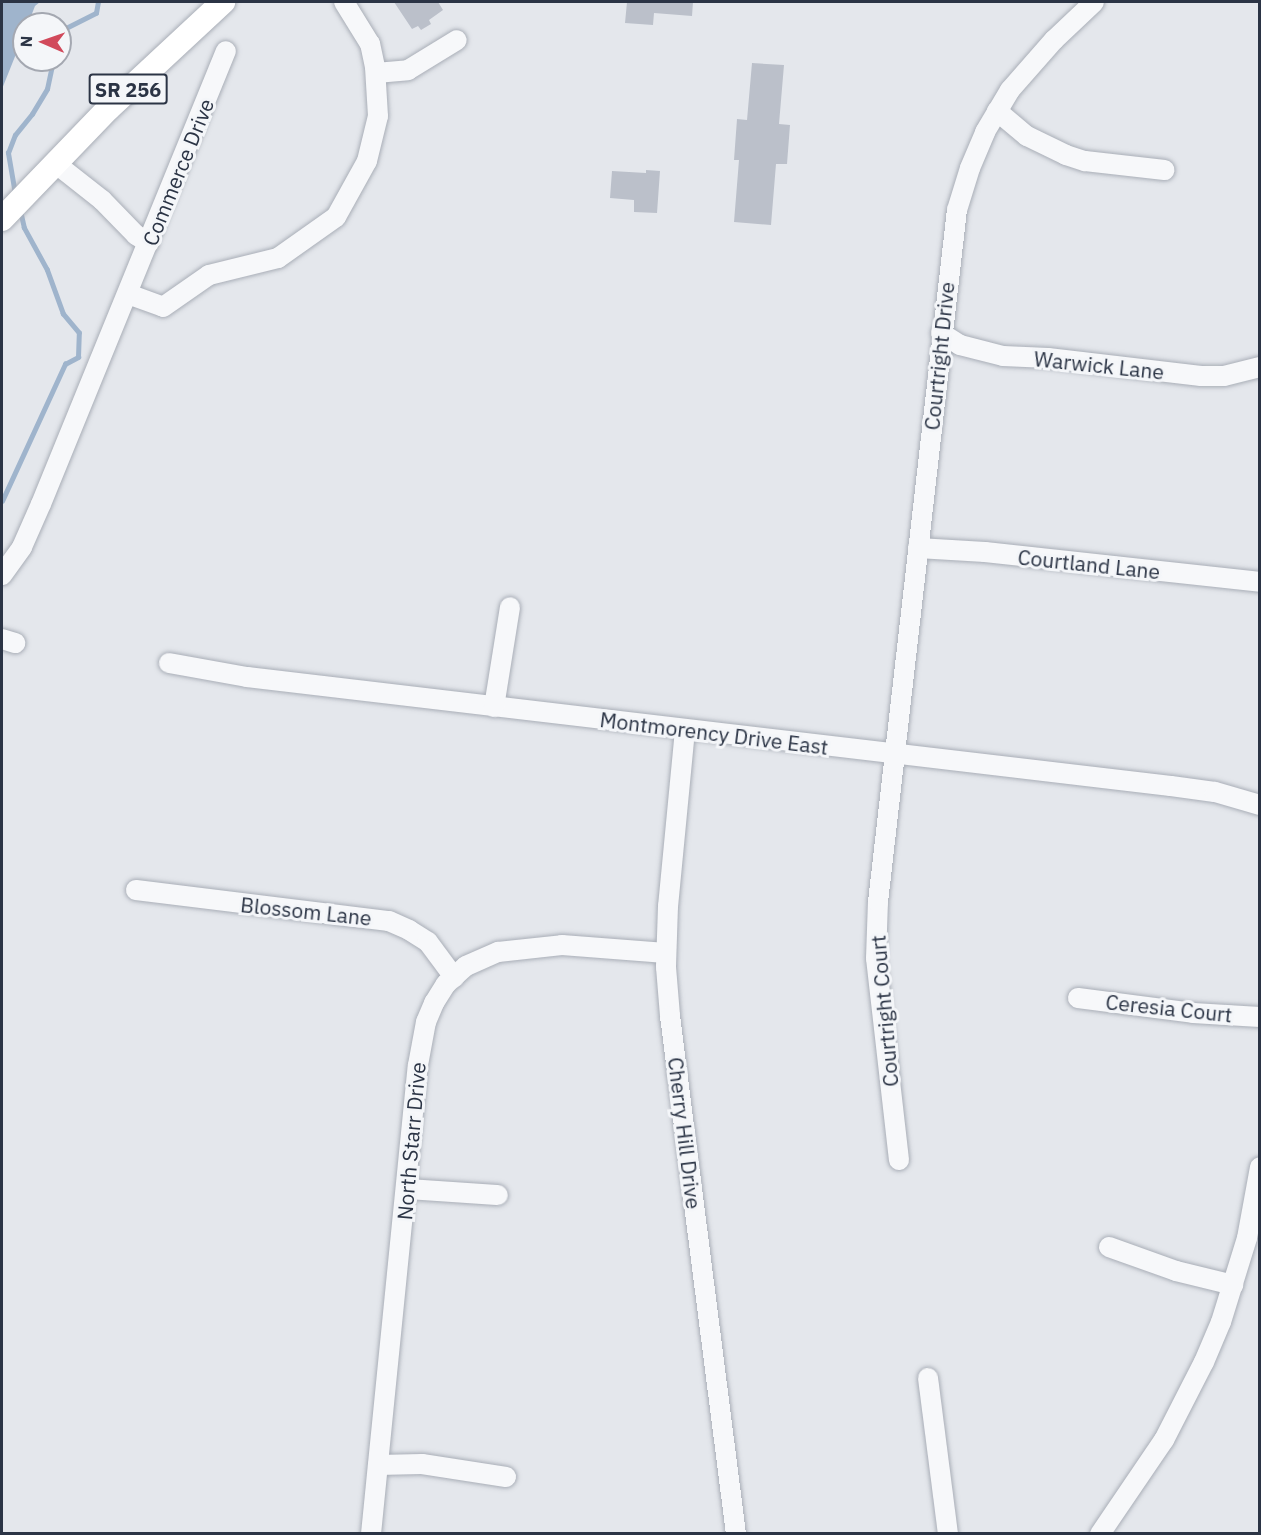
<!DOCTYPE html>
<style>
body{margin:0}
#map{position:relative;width:1261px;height:1535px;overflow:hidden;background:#e4e7ec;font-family:"IBM Plex Sans",sans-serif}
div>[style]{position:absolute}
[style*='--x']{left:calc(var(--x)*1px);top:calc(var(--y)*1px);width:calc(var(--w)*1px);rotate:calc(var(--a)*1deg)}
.water>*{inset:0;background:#9fb4cc}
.stream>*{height:4.5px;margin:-2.25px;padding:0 2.25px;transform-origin:2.25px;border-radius:2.25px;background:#9fb4cc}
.building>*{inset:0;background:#bbc0ca}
.roads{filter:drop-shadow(0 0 2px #a9aeb7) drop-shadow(0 0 2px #a9aeb7)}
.minor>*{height:20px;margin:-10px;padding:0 10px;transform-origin:10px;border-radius:10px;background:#f7f8fa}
.major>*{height:24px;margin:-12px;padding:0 12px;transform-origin:12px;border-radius:12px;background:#fff}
span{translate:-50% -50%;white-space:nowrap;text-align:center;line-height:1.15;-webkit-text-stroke:6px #f4f6f9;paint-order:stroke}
.shield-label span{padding:2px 4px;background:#f4f6f9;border:2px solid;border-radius:4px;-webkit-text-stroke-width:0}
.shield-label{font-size:20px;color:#2b3445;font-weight:700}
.street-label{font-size:21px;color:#2b3445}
.frame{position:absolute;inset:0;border:3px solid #2b3445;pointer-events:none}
.north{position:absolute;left:12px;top:12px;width:60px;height:60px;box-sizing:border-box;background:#f4f6f9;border:2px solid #a4a8b1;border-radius:50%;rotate:272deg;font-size:16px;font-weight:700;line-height:24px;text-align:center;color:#2b3445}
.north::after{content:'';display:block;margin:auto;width:21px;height:27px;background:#d1495b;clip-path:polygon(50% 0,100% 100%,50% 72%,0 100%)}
</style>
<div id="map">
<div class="water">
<div style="clip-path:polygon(2px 2px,40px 2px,35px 6px,28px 24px,24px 24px,24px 34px,2px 89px)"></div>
</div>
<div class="stream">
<div style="--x:60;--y:31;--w:40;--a:-26.6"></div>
<div style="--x:96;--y:13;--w:11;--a:-80"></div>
<div style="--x:15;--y:194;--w:42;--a:-99.7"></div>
<div style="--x:8;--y:153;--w:19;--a:-69"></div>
<div style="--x:15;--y:135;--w:27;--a:-51"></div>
<div style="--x:32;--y:114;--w:29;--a:-59"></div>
<div style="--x:47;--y:89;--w:30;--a:-78"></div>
<div style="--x:2;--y:501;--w:151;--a:-65.3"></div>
<div style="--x:65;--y:364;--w:15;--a:-28"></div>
<div style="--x:78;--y:357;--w:24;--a:-88"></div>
<div style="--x:79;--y:333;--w:25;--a:-130"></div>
<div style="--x:63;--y:314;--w:47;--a:-110"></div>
<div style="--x:47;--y:270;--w:48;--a:-118.7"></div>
<div style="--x:24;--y:228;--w:17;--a:-103"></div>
</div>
<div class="building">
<div style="clip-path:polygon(394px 2px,438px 2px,443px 10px,429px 20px,431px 24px,421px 30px,418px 26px,412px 29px)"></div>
<div style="clip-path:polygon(627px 2px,693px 2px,692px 16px,654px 13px,653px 25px,625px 23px)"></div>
<div style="clip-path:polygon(752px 63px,784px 65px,779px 124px,790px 125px,787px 164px,776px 164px,771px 225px,734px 222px,739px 160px,734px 160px,737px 119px,747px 120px)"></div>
<div style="clip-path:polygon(646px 170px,660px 171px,657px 213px,634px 212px,634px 200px,610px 198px,612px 171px,646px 173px)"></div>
</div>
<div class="roads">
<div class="minor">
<div style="--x:376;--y:73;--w:32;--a:-5"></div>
<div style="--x:408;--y:70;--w:57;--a:-31.5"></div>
<div style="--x:997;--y:111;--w:39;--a:40"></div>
<div style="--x:1027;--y:136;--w:43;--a:26"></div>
<div style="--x:1066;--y:155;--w:20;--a:18"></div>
<div style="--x:1085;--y:161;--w:80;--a:6.5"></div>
<div style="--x:55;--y:163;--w:60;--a:38.2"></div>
<div style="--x:102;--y:200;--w:49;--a:45.8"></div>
<div style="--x:136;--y:235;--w:15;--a:32"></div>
<div style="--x:128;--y:294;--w:37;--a:20"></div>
<div style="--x:163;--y:307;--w:56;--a:-34.8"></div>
<div style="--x:209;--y:275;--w:71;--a:-13.8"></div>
<div style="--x:278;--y:258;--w:71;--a:-35.3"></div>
<div style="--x:336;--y:217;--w:64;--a:-61"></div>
<div style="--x:367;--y:161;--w:46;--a:-76.3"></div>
<div style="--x:378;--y:116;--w:49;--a:-93.5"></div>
<div style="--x:375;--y:67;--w:24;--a:-102"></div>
<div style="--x:370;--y:44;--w:49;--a:-121.8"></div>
<div style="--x:941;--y:333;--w:22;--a:32"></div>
<div style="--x:960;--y:345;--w:44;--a:14.3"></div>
<div style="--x:1003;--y:356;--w:45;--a:2.5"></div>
<div style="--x:1048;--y:358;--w:154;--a:6.7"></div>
<div style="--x:1201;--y:376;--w:23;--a:0"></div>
<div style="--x:1224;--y:376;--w:37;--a:-14"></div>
<div style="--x:918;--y:548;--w:67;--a:3.4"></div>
<div style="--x:985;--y:552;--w:277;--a:6.2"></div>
<div style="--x:2;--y:575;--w:34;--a:-54"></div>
<div style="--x:22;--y:547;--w:47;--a:-66.2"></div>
<div style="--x:41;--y:504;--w:489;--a:-67.8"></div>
<div style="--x:2;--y:639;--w:14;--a:17"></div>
<div style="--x:169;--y:663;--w:79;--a:10.2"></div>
<div style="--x:247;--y:677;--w:930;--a:6.73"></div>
<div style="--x:1171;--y:786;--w:44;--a:7.8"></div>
<div style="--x:1215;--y:792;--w:47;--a:16.1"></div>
<div style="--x:494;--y:707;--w:101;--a:-80.9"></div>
<div style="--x:685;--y:730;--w:177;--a:95.5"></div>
<div style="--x:668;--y:906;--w:61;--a:91.9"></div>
<div style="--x:666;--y:967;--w:49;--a:85.3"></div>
<div style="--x:670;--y:1016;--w:522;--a:82.74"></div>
<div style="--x:136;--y:890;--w:255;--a:7"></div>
<div style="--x:389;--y:921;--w:22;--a:24"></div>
<div style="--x:409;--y:930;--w:22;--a:32"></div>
<div style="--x:428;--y:942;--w:44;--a:53.4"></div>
<div style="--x:1078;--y:998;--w:116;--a:7.4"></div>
<div style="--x:1193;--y:1013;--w:67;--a:3.4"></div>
<div style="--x:899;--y:1160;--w:203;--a:-96.5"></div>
<div style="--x:876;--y:958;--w:56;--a:-88"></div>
<div style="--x:878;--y:902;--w:696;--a:-83.49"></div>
<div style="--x:957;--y:210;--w:44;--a:-72.8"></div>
<div style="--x:970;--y:168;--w:39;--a:-67"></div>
<div style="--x:985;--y:132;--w:49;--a:-59.2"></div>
<div style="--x:1010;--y:90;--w:67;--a:-48.7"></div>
<div style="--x:1054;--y:40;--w:55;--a:-43.5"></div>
<div style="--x:407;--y:1189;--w:91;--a:3.8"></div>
<div style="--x:1109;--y:1247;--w:71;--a:19.7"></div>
<div style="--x:1176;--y:1271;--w:59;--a:13.8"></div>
<div style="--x:928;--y:1378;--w:157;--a:82.7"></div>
<div style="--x:378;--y:1465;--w:44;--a:-1.3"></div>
<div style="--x:422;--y:1464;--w:85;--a:8.8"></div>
<div style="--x:371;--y:1534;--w:471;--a:-84.3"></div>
<div style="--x:418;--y:1065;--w:44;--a:-79.5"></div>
<div style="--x:426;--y:1022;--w:21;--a:-67"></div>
<div style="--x:434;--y:1003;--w:22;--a:-58"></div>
<div style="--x:446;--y:984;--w:27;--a:-42"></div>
<div style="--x:466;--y:966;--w:35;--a:-24"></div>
<div style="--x:498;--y:952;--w:64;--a:-6.2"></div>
<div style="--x:562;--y:945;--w:104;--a:4.4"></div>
<div style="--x:1100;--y:1534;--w:114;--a:-55.8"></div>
<div style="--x:1164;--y:1440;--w:88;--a:-62.9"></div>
<div style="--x:1204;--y:1362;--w:43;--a:-67"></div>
<div style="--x:1221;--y:1322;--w:88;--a:-72.8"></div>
<div style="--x:1247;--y:1238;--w:72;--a:-79.6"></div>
</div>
<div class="major">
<div style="--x:2;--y:219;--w:154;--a:-46.1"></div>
<div style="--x:109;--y:108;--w:156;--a:-42.9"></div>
</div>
</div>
<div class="shield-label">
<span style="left:128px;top:89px">SR 256</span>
</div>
<div class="street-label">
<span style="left:178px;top:172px;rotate:-68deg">Commerce Drive</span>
<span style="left:939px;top:356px;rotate:-84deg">Courtright Drive</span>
<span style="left:1099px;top:365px;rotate:6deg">Warwick Lane</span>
<span style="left:1089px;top:564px;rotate:6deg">Courtland Lane</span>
<span style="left:714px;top:733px;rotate:7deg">Montmorency Drive East</span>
<span style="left:306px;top:911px;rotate:6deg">Blossom Lane</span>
<span style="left:1169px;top:1008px;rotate:6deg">Ceresia Court</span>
<span style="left:884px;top:1011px;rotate:-95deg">Courtright Court</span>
<span style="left:685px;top:1133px;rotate:83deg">Cherry Hill Drive</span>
<span style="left:411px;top:1141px;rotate:-85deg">North Starr Drive</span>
</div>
<div class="frame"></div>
<div class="north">N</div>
</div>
